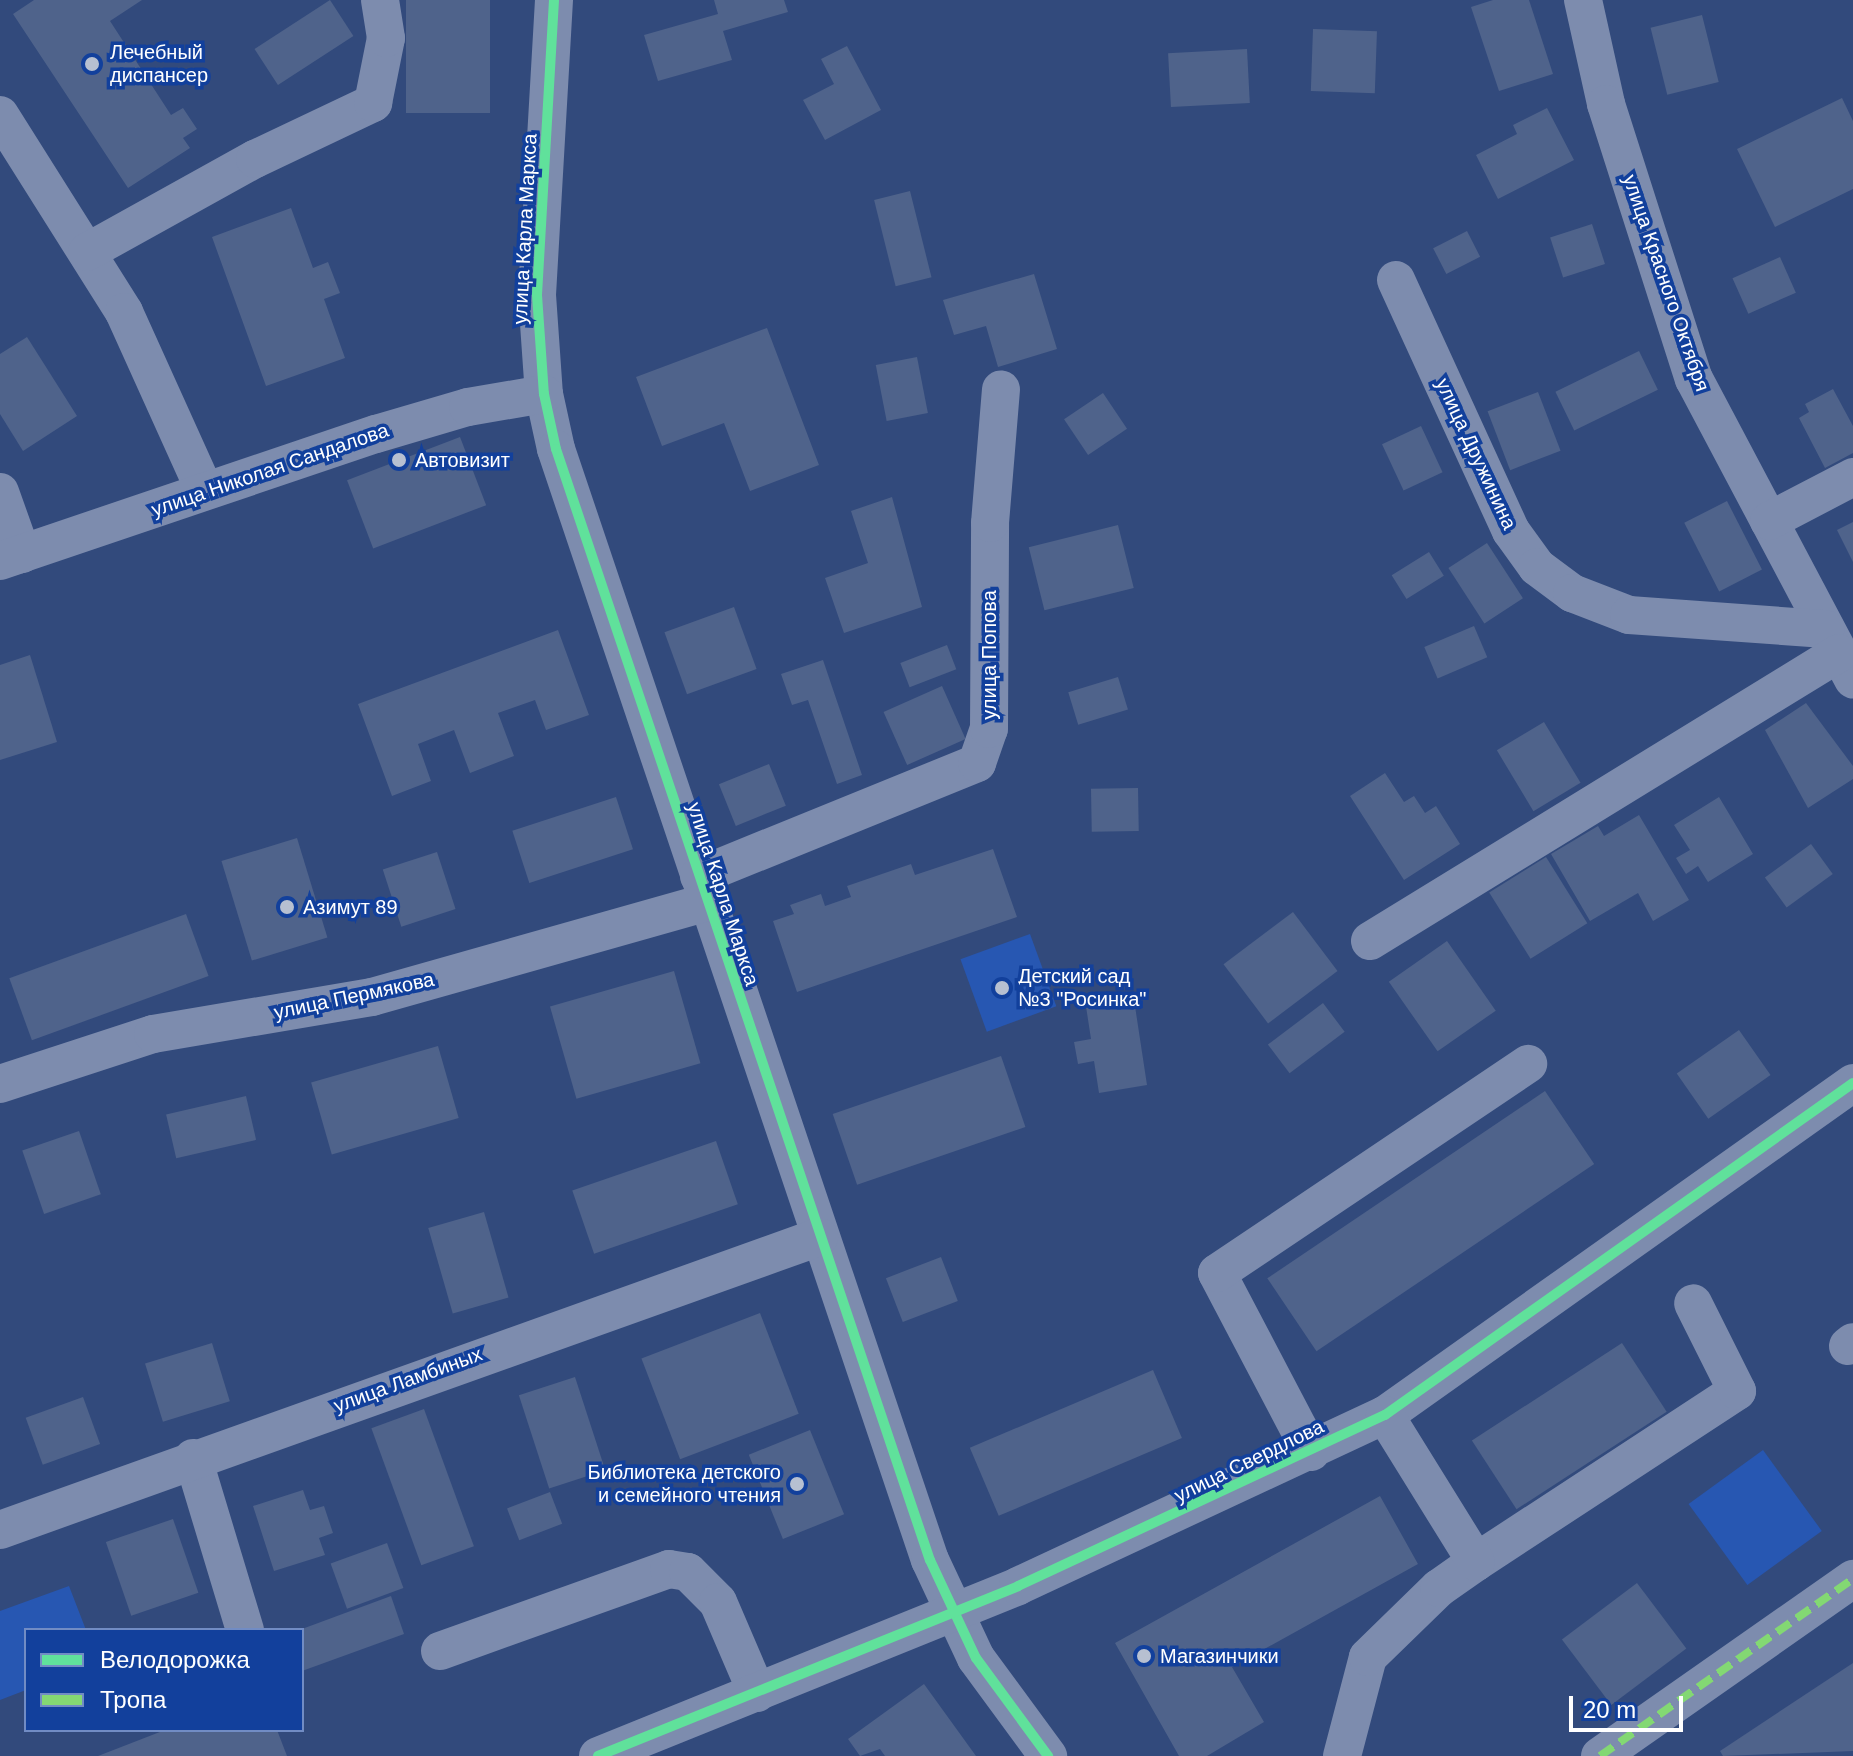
<!DOCTYPE html>
<meta charset="utf-8">
<style>
body{margin:0}
#map{position:relative;width:1853px;height:1756px;overflow:hidden;background:#324a7c;font-family:Helvetica,sans-serif}
div>[style]{position:absolute}
[style*='--x']{left:calc(var(--x)*1px);top:calc(var(--y)*1px);width:calc(var(--w)*1px);rotate:calc(var(--a)*1deg)}
.green>*{inset:0;background:#2757b2;transform-origin:0 0}
.building>*{inset:0;background:#4f638b;transform-origin:0 0}
.minor>*{height:38px;margin:-19px;padding:0 19px;transform-origin:19px;border-radius:19px;background:#7d8cae}
.quiet>*{height:8px;margin-top:-4px;transform-origin:0;background:repeating-linear-gradient(90deg,#83d873 0 16px,transparent 0 24px)}
.cycleway>*{height:10px;margin:-5px;padding:0 5px;transform-origin:5px;border-radius:5px;background:#60e19b}
.dots>*{width:22px;height:22px;translate:-50% -50%;box-sizing:border-box;border:4px solid #12409c;border-radius:50%}
span{translate:-50% -50%;white-space:nowrap;text-align:center;line-height:1.15;-webkit-text-stroke:7px #12409c;paint-order:stroke}
.poi-label{font-size:20px;color:#fff}
.left{translate:0 -50%;text-align:left}
.right{translate:-100% -50%;text-align:right}
.street-label{font-size:20px;color:#fff}
.legend{position:absolute;left:24px;top:1628px;width:280px;height:104px;box-sizing:border-box;background:#12409c;border:2px solid #718cc4;margin:0;padding:10px 14px;list-style:none;font-size:24px;color:#fff}
.legend li{display:flex;align-items:center;gap:16px;height:40px}
.legend b{width:40px;border:2px solid #718cc4}
.scale{position:absolute;left:1569px;top:1696px;width:114px;height:36px;box-sizing:border-box;border:4px solid #fff;border-top:0;padding-left:10px;font-size:24px;line-height:28px;white-space:nowrap;color:#fff;-webkit-text-stroke:6px #12409c;paint-order:stroke}
</style>
<div id="map">
<div class="green">
<div style="left:1030px;top:934px;width:77px;height:74px;rotate:70deg"></div>
<div style="left:1763px;top:1450px;width:100px;height:92px;rotate:54deg"></div>
<div style="clip-path:polygon(69px 1586px,86px 1630px,26px 1630px,26px 1690px,0 1700px,0 1611px)"></div>
</div>
<div class="building">
<div style="clip-path:polygon(34px 0,142px 0,110px 21px,171px 115px,183px 108px,197px 129px,183px 138px,190px 148px,128px 188px,13px 14px)"></div>
<div style="left:330px;top:0;width:43px;height:90px;rotate:57deg"></div>
<div style="left:406px;top:0;width:84px;height:113px"></div>
<div style="clip-path:polygon(714px 0,784px 0,788px 12px,723px 31px,732px 60px,658px 81px,644px 35px,718px 14px)"></div>
<div style="clip-path:polygon(1493px 0,1529px 0,1553px 74px,1499px 91px,1471px 7px)"></div>
<div style="left:1702px;top:15px;width:69px;height:53px;rotate:76deg"></div>
<div style="left:1313px;top:29px;width:64px;height:62px;rotate:2deg"></div>
<div style="clip-path:polygon(847px 46px,881px 110px,825px 140px,803px 100px,834px 84px,821px 59px)"></div>
<div style="left:1247px;top:49px;width:54px;height:79px;rotate:87deg"></div>
<div style="clip-path:polygon(1842px 98px,1853px 121px,1853px 189px,1775px 227px,1737px 149px)"></div>
<div style="clip-path:polygon(1547px 108px,1574px 160px,1498px 199px,1476px 155px,1517px 134px,1513px 125px)"></div>
<div style="left:910px;top:191px;width:89px;height:37px;rotate:76deg"></div>
<div style="clip-path:polygon(291px 208px,313px 268px,328px 262px,340px 293px,324px 299px,345px 358px,266px 386px,212px 237px)"></div>
<div style="left:1592px;top:224px;width:42px;height:44px;rotate:72deg"></div>
<div style="left:1467px;top:231px;width:29px;height:38px;rotate:63deg"></div>
<div style="left:1780px;top:257px;width:39px;height:52px;rotate:66deg"></div>
<div style="clip-path:polygon(1034px 274px,1057px 349px,998px 367px,986px 326px,954px 335px,943px 300px)"></div>
<div style="clip-path:polygon(767px 328px,819px 465px,750px 491px,724px 423px,662px 446px,636px 377px)"></div>
<div style="clip-path:polygon(27px 337px,77px 416px,23px 451px,0 414px,0 354px)"></div>
<div style="left:1639px;top:351px;width:43px;height:93px;rotate:64deg"></div>
<div style="left:917px;top:357px;width:57px;height:42px;rotate:79deg"></div>
<div style="clip-path:polygon(1833px 389px,1853px 426px,1853px 453px,1825px 468px,1799px 418px,1809px 412px,1805px 404px)"></div>
<div style="left:1538px;top:392px;width:63px;height:54px;rotate:69deg"></div>
<div style="left:1103px;top:393px;width:43px;height:47px;rotate:56deg"></div>
<div style="left:1421px;top:426px;width:51px;height:43px;rotate:65deg"></div>
<div style="left:460px;top:437px;width:73px;height:121px;rotate:69deg"></div>
<div style="clip-path:polygon(892px 497px,922px 607px,844px 633px,825px 578px,868px 563px,851px 511px)"></div>
<div style="left:1727px;top:501px;width:77px;height:48px;rotate:63deg"></div>
<div style="clip-path:polygon(1853px 522px,1853px 562px,1837px 530px)"></div>
<div style="left:1118px;top:525px;width:65px;height:92px;rotate:76deg"></div>
<div style="left:1487px;top:543px;width:66px;height:46px;rotate:57deg"></div>
<div style="left:1429px;top:552px;width:28px;height:44px;rotate:58deg"></div>
<div style="left:734px;top:607px;width:66px;height:74px;rotate:70deg"></div>
<div style="left:1474px;top:626px;width:34px;height:54px;rotate:67deg"></div>
<div style="clip-path:polygon(558px 630px,589px 715px,546px 730px,535px 700px,498px 713px,514px 756px,470px 773px,454px 730px,418px 744px,431px 781px,392px 796px,358px 704px)"></div>
<div style="left:947px;top:645px;width:26px;height:50px;rotate:69deg"></div>
<div style="clip-path:polygon(30px 655px,57px 742px,0 760px,0 665px)"></div>
<div style="clip-path:polygon(823px 660px,862px 775px,837px 784px,808px 700px,792px 705px,781px 674px)"></div>
<div style="left:1118px;top:677px;width:34px;height:52px;rotate:73deg"></div>
<div style="left:942px;top:686px;width:58px;height:64px;rotate:66deg"></div>
<div style="clip-path:polygon(1806px 703px,1853px 766px,1853px 779px,1808px 808px,1765px 730px)"></div>
<div style="left:1544px;top:722px;width:71px;height:55px;rotate:59deg"></div>
<div style="left:769px;top:764px;width:45px;height:54px;rotate:68deg"></div>
<div style="clip-path:polygon(1385px 773px,1404px 802px,1414px 796px,1425px 813px,1436px 806px,1460px 844px,1404px 880px,1350px 796px)"></div>
<div style="left:1138px;top:788px;width:43px;height:47px;rotate:89deg"></div>
<div style="left:616px;top:797px;width:55px;height:109px;rotate:72deg"></div>
<div style="clip-path:polygon(1719px 797px,1753px 854px,1708px 882px,1698px 866px,1686px 874px,1676px 858px,1690px 850px,1674px 825px)"></div>
<div style="clip-path:polygon(1639px 815px,1689px 900px,1653px 921px,1638px 893px,1590px 921px,1551px 854px,1598px 826px,1604px 836px)"></div>
<div style="left:297px;top:838px;width:104px;height:79px;rotate:73deg"></div>
<div style="left:1811px;top:844px;width:37px;height:57px;rotate:54deg"></div>
<div style="clip-path:polygon(993px 849px,1017px 917px,797px 992px,773px 921px,794px 914px,790px 905px,821px 894px,825px 906px,851px 897px,847px 886px,911px 864px,915px 875px)"></div>
<div style="left:437px;top:852px;width:60px;height:57px;rotate:72deg"></div>
<div style="left:1546px;top:857px;width:78px;height:67px;rotate:58deg"></div>
<div style="left:1293px;top:912px;width:74px;height:87px;rotate:53deg"></div>
<div style="left:186px;top:914px;width:66px;height:188px;rotate:70deg"></div>
<div style="left:1447px;top:941px;width:85px;height:71px;rotate:55deg"></div>
<div style="left:674px;top:971px;width:96px;height:129px;rotate:74deg"></div>
<div style="clip-path:polygon(1133px 993px,1147px 1085px,1099px 1093px,1094px 1061px,1078px 1064px,1074px 1042px,1091px 1039px,1085px 1000px)"></div>
<div style="left:1323px;top:1003px;width:36px;height:69px;rotate:53deg"></div>
<div style="left:1739px;top:1030px;width:55px;height:76px;rotate:55deg"></div>
<div style="left:438px;top:1046px;width:75px;height:132px;rotate:74deg"></div>
<div style="left:1001px;top:1056px;width:75px;height:178px;rotate:71deg"></div>
<div style="left:1545px;top:1091px;width:88px;height:335px;rotate:56deg"></div>
<div style="left:246px;top:1096px;width:45px;height:82px;rotate:77deg"></div>
<div style="left:79px;top:1131px;width:67px;height:60px;rotate:71deg"></div>
<div style="left:716px;top:1141px;width:67px;height:152px;rotate:71deg"></div>
<div style="left:484px;top:1212px;width:89px;height:58px;rotate:74deg"></div>
<div style="left:941px;top:1257px;width:47px;height:59px;rotate:69deg"></div>
<div style="left:760px;top:1313px;width:108px;height:127px;rotate:69deg"></div>
<div style="left:212px;top:1343px;width:61px;height:70px;rotate:73deg"></div>
<div style="left:1622px;top:1343px;width:82px;height:179px;rotate:57deg"></div>
<div style="left:1153px;top:1370px;width:74px;height:199px;rotate:67deg"></div>
<div style="left:575px;top:1377px;width:98px;height:59px;rotate:72deg"></div>
<div style="left:83px;top:1397px;width:50px;height:61px;rotate:70deg"></div>
<div style="left:424px;top:1409px;width:146px;height:56px;rotate:70deg"></div>
<div style="left:810px;top:1430px;width:91px;height:66px;rotate:68deg"></div>
<div style="clip-path:polygon(303px 1490px,310px 1510px,324px 1506px,333px 1533px,319px 1538px,325px 1555px,274px 1571px,253px 1506px)"></div>
<div style="left:550px;top:1492px;width:34px;height:46px;rotate:69deg"></div>
<div style="clip-path:polygon(1380px 1496px,1418px 1564px,1232px 1667px,1264px 1722px,1207px 1756px,1179px 1756px,1115px 1643px)"></div>
<div style="left:173px;top:1519px;width:78px;height:71px;rotate:71deg"></div>
<div style="left:387px;top:1543px;width:48px;height:60px;rotate:70deg"></div>
<div style="left:1637px;top:1583px;width:82px;height:94px;rotate:53deg"></div>
<div style="clip-path:polygon(391px 1596px,404px 1634px,302px 1671px,302px 1629px)"></div>
<div style="clip-path:polygon(1853px 1663px,1853px 1751px,1723px 1756px,1720px 1751px)"></div>
<div style="clip-path:polygon(924px 1684px,976px 1756px,885px 1756px,880px 1749px,860px 1756px,848px 1739px)"></div>
<div style="clip-path:polygon(165px 1730px,277px 1730px,287px 1756px,98px 1756px)"></div>
</div>
<div class="minor">
<div style="--x:554;--y:0;--w:295;--a:93.3"></div>
<div style="--x:537;--y:295;--w:99;--a:86"></div>
<div style="--x:544;--y:394;--w:56;--a:77.7"></div>
<div style="--x:556;--y:449;--w:1172;--a:71.4"></div>
<div style="--x:930;--y:1560;--w:108;--a:64.9"></div>
<div style="--x:976;--y:1658;--w:122;--a:53.7"></div>
<div style="--x:1583;--y:0;--w:107;--a:77.5"></div>
<div style="--x:1606;--y:104;--w:289;--a:72.3"></div>
<div style="--x:1694;--y:379;--w:340;--a:62.1"></div>
<div style="--x:0;--y:115;--w:233;--a:57.8"></div>
<div style="--x:124;--y:312;--w:196;--a:65.7"></div>
<div style="--x:87;--y:252;--w:192;--a:-29"></div>
<div style="--x:255;--y:159;--w:131;--a:-25.4"></div>
<div style="--x:373;--y:103;--w:66;--a:-78.7"></div>
<div style="--x:386;--y:38;--w:38;--a:-99"></div>
<div style="--x:1396;--y:280;--w:276;--a:65.4"></div>
<div style="--x:1511;--y:531;--w:44;--a:54.2"></div>
<div style="--x:1537;--y:567;--w:44;--a:36.6"></div>
<div style="--x:1572;--y:593;--w:61;--a:21.1"></div>
<div style="--x:1629;--y:615;--w:197;--a:4.1"></div>
<div style="--x:0;--y:492;--w:66;--a:70.5"></div>
<div style="--x:1769;--y:521;--w:95;--a:-27.6"></div>
<div style="--x:0;--y:561;--w:397;--a:-18.7"></div>
<div style="--x:376;--y:434;--w:96;--a:-16.4"></div>
<div style="--x:468;--y:407;--w:77;--a:-9.7"></div>
<div style="--x:699;--y:876;--w:300;--a:-22.1"></div>
<div style="--x:977;--y:763;--w:36;--a:-71"></div>
<div style="--x:989;--y:729;--w:206;--a:-89.7"></div>
<div style="--x:990;--y:523;--w:134;--a:-85.3"></div>
<div style="--x:1370;--y:941;--w:550;--a:-31.55"></div>
<div style="--x:0;--y:1084;--w:161;--a:-18.1"></div>
<div style="--x:153;--y:1034;--w:222;--a:-9.6"></div>
<div style="--x:372;--y:997;--w:349;--a:-15.8"></div>
<div style="--x:1848;--y:1346;--w:6;--a:-39"></div>
<div style="--x:1311;--y:1452;--w:202;--a:-117.7"></div>
<div style="--x:1217;--y:1273;--w:375;--a:-33.9"></div>
<div style="--x:193;--y:1458;--w:180;--a:73.2"></div>
<div style="--x:0;--y:1530;--w:870;--a:-19.68"></div>
<div style="--x:1476;--y:1562;--w:312;--a:-33.2"></div>
<div style="--x:1737;--y:1391;--w:98;--a:-116.6"></div>
<div style="--x:440;--y:1651;--w:243;--a:-19.7"></div>
<div style="--x:669;--y:1569;--w:19;--a:9"></div>
<div style="--x:688;--y:1572;--w:42;--a:45"></div>
<div style="--x:718;--y:1602;--w:99;--a:66.8"></div>
<div style="--x:598;--y:1756;--w:453;--a:-22"></div>
<div style="--x:1018;--y:1586;--w:405;--a:-25"></div>
<div style="--x:1385;--y:1415;--w:574;--a:-35.35"></div>
<div style="--x:1342;--y:1756;--w:102;--a:-75.3"></div>
<div style="--x:1368;--y:1657;--w:99;--a:-44.2"></div>
<div style="--x:1439;--y:1588;--w:45;--a:-35.1"></div>
<div style="--x:1476;--y:1562;--w:173;--a:-121.8"></div>
<div style="--x:1600;--y:1756;--w:309;--a:-35"></div>
</div>
<div class="quiet">
<div style="--x:1600;--y:1756;--w:309;--a:-35"></div>
</div>
<div class="cycleway">
<div style="--x:554;--y:0;--w:295;--a:93.3"></div>
<div style="--x:537;--y:295;--w:99;--a:86"></div>
<div style="--x:544;--y:394;--w:56;--a:77.7"></div>
<div style="--x:556;--y:449;--w:1172;--a:71.4"></div>
<div style="--x:930;--y:1560;--w:108;--a:64.9"></div>
<div style="--x:976;--y:1658;--w:122;--a:53.7"></div>
<div style="--x:598;--y:1756;--w:453;--a:-22"></div>
<div style="--x:1018;--y:1586;--w:405;--a:-25"></div>
<div style="--x:1385;--y:1415;--w:574;--a:-35.35"></div>
</div>
<div class="dots">
<div style="left:92px;top:64px;background:#b7c0d1"></div>
<div style="left:399px;top:460px;background:#b7c0d1"></div>
<div style="left:287px;top:907px;background:#b7c0d1"></div>
<div style="left:1002px;top:988px;background:#b7c0d1"></div>
<div style="left:797px;top:1484px;background:#b7c0d1"></div>
<div style="left:1144px;top:1656px;background:#b7c0d1"></div>
</div>
<div class="poi-label">
<span class="left" style="left:110px;top:64px">Лечебный<br>диспансер</span>
<span class="left" style="left:415px;top:460px">Автовизит</span>
<span class="left" style="left:303px;top:907px">Азимут 89</span>
<span class="left" style="left:1018px;top:988px">Детский сад<br>№3 "Росинка"</span>
<span class="right" style="left:781px;top:1484px">Библиотека детского<br>и семейного чтения</span>
<span class="left" style="left:1160px;top:1656px">Магазинчики</span>
</div>
<div class="street-label">
<span style="left:525px;top:229px;rotate:-87deg">улица Карла Маркса</span>
<span style="left:1666px;top:283px;rotate:71deg">улица Красного Октября</span>
<span style="left:1476px;top:454px;rotate:65deg">улица Дружинина</span>
<span style="left:270px;top:470px;rotate:-19deg">улица Николая Сандалова</span>
<span style="left:989px;top:655px;rotate:-90deg">улица Попова</span>
<span style="left:723px;top:894px;rotate:72deg">улица Карла Маркса</span>
<span style="left:354px;top:996px;rotate:-12deg">улица Пермякова</span>
<span style="left:408px;top:1380px;rotate:-20deg">улица Ламбиных</span>
<span style="left:1249px;top:1461px;rotate:-26deg">улица Свердлова</span>
</div>
<ul class="legend">
<li><b style="height:10px;background:#60e19b"></b>Велодорожка</li>
<li><b style="height:10px;background:#83d873"></b>Тропа</li>
</ul>
<div class="scale">20 m</div>
</div>
